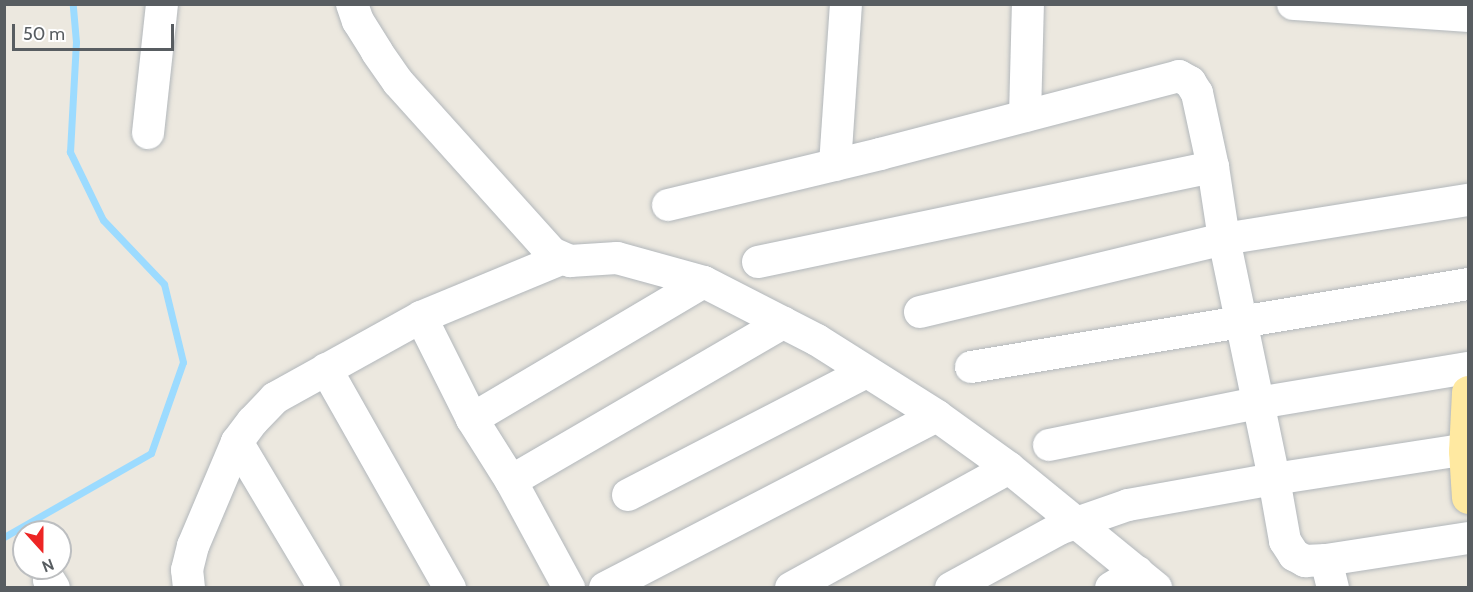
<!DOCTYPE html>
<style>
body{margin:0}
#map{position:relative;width:1473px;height:592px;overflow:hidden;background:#ece8df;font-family:Cabin,sans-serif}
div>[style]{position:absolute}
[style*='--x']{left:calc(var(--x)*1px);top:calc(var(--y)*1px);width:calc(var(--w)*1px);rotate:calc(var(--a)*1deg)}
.stream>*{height:7px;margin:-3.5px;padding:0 3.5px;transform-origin:3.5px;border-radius:3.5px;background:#9cdbff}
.roads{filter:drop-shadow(0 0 2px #b2b7bb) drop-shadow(0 0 2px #b2b7bb)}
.minor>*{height:32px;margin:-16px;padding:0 16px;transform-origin:16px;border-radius:16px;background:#fff}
.major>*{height:33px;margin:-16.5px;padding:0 16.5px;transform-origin:16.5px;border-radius:16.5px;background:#ffe9a1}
span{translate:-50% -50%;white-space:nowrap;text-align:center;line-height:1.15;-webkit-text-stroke:6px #fff;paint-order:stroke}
.frame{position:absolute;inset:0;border:6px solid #585d61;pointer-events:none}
.north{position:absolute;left:12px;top:520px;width:60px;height:60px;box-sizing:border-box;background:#fff;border:2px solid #bcbec0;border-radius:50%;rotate:159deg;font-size:16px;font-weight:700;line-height:24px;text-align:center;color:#585d61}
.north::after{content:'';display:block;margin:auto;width:21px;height:27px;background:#ed2524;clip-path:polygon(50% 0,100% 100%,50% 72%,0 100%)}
.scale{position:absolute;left:12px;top:24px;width:162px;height:27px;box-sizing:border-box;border:3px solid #585d61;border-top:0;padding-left:8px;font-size:18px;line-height:21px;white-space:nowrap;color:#585d61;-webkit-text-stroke:4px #fff;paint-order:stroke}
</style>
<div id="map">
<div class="stream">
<div style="--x:4;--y:537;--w:169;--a:-29.7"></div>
<div style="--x:151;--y:453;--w:96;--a:-70.6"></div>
<div style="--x:183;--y:362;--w:80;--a:-103.7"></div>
<div style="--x:164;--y:284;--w:88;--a:-133.6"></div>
<div style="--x:103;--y:220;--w:76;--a:-115.9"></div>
<div style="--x:70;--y:152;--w:110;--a:-86.9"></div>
<div style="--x:76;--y:42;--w:38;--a:-95"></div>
</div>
<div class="roads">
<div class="minor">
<div style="--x:352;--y:4;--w:18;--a:71"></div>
<div style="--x:358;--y:21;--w:36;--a:58"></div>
<div style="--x:377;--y:52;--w:37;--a:55"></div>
<div style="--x:398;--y:82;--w:230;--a:48"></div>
<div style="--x:552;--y:253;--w:20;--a:24"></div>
<div style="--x:570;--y:261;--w:47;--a:-3.7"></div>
<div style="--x:617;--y:258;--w:90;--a:15.4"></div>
<div style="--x:704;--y:282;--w:127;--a:27.2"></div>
<div style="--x:817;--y:340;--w:142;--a:32.3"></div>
<div style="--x:937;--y:416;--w:89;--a:35.8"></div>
<div style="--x:1009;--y:468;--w:190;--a:39.2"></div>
<div style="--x:1293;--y:4;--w:175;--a:3.9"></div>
<div style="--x:1025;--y:116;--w:112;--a:-88.5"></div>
<div style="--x:148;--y:133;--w:130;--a:-83.8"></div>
<div style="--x:835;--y:165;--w:161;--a:-86.1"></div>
<div style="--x:668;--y:205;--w:218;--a:-13.5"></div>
<div style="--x:880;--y:154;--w:309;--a:-14.6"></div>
<div style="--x:1179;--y:76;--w:13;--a:29"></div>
<div style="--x:1190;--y:82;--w:13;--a:58"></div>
<div style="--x:1197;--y:93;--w:76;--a:77.8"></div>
<div style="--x:1213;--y:167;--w:73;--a:81.3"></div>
<div style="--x:1224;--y:239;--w:245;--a:78.2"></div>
<div style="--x:1274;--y:479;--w:63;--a:79.9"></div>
<div style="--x:1285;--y:541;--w:17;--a:57"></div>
<div style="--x:1294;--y:555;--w:13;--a:29"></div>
<div style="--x:1305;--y:561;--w:21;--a:-3"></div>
<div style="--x:1326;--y:560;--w:144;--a:-8.8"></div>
<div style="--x:758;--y:262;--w:465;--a:-11.8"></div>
<div style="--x:920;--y:312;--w:313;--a:-13.5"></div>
<div style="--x:1224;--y:239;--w:247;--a:-9.1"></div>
<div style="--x:421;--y:317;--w:114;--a:63.4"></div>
<div style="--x:472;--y:419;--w:73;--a:57.8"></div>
<div style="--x:511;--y:481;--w:122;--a:61.5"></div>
<div style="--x:971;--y:367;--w:504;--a:-9.48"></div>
<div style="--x:326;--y:369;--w:252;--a:60.5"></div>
<div style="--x:472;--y:419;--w:269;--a:-30.6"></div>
<div style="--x:237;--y:442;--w:170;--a:59.2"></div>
<div style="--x:1049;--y:445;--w:213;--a:-11.4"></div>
<div style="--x:1258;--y:403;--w:213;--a:-9.5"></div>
<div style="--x:511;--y:481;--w:315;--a:-30.2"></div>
<div style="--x:628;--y:495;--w:268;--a:-27.3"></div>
<div style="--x:1326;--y:560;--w:29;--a:76"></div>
<div style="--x:49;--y:580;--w:9;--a:58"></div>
<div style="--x:189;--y:588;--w:18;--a:-96"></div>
<div style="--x:187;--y:570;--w:25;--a:-76"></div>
<div style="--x:193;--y:546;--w:113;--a:-67.1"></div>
<div style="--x:237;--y:442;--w:26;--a:-53"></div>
<div style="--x:253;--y:421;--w:32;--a:-46"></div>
<div style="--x:275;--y:398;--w:167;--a:-29"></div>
<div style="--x:421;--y:317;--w:152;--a:-22.5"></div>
<div style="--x:605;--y:588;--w:374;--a:-27.4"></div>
<div style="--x:791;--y:588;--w:249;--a:-28.8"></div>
<div style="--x:951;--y:588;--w:123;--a:-28.6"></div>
<div style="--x:1059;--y:529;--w:73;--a:-19.2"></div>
<div style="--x:1128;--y:505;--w:148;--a:-10.1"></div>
<div style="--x:1274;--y:479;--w:196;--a:-8.8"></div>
<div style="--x:1111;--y:588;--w:31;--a:-31"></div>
</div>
<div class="major">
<div style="--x:1468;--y:392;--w:59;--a:92.9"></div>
<div style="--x:1465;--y:451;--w:46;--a:86.3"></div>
</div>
</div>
<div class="frame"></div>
<div class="north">N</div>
<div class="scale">50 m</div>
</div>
